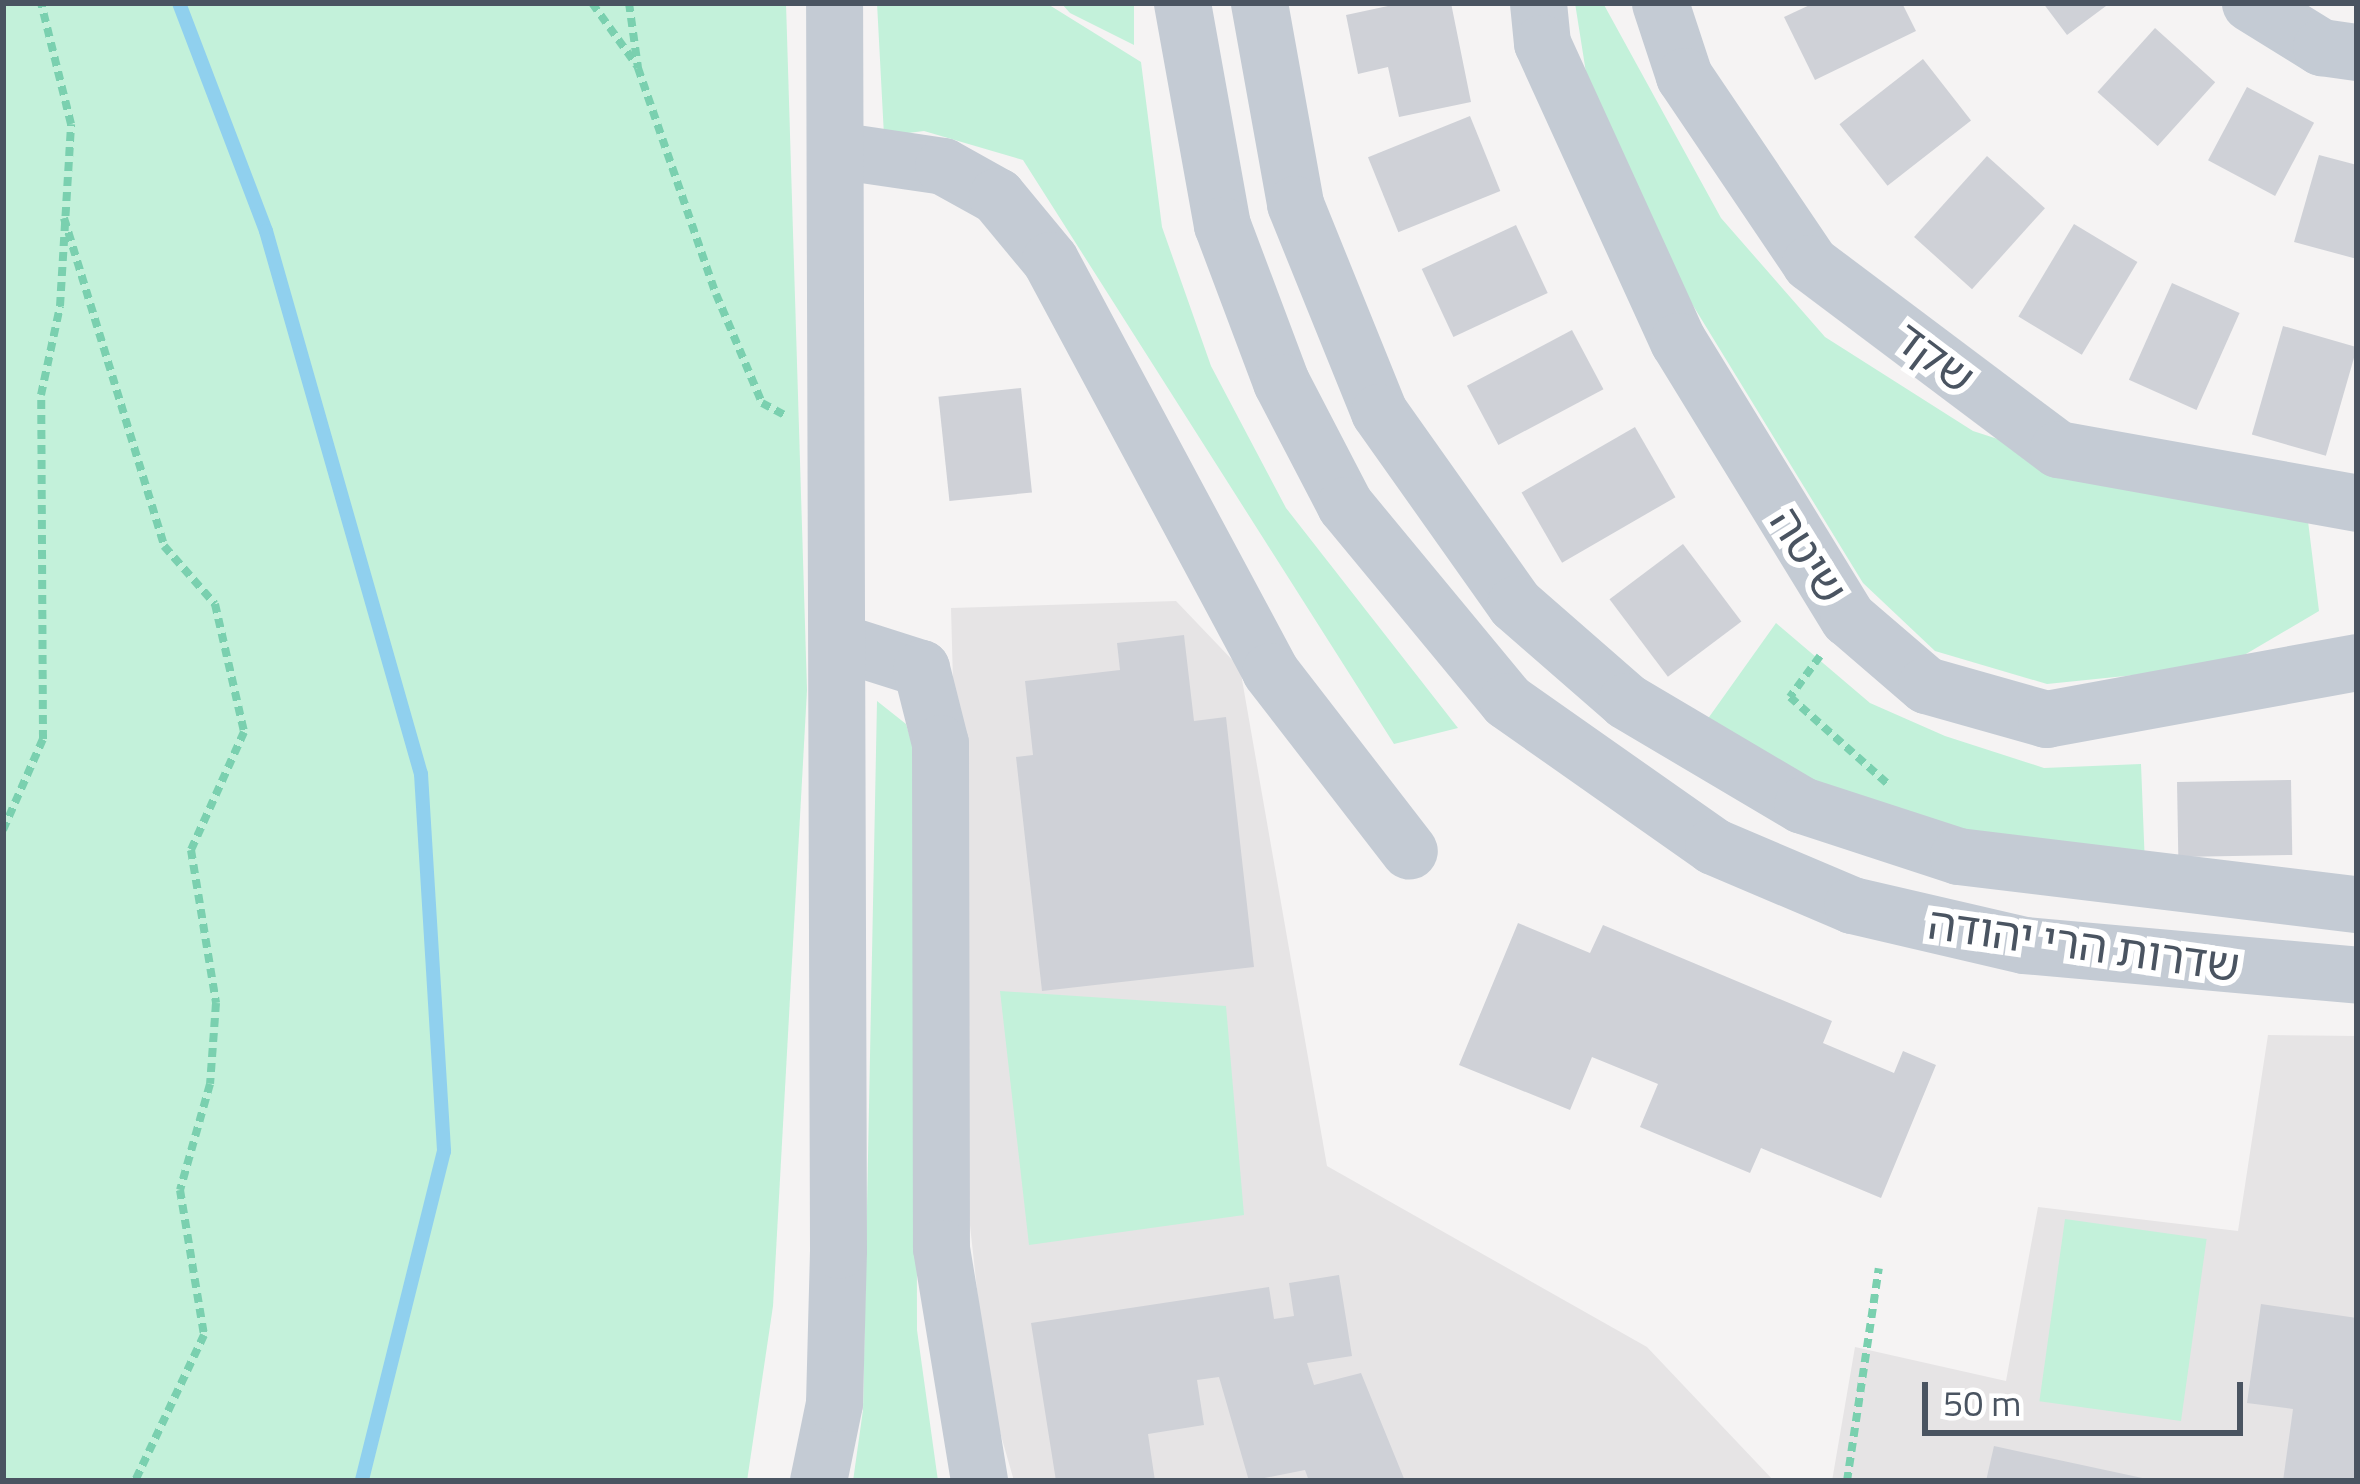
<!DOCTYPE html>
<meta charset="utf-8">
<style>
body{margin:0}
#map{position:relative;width:2360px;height:1484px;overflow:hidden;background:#f5f3f3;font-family:"Titillium Web","Noto Sans Hebrew",sans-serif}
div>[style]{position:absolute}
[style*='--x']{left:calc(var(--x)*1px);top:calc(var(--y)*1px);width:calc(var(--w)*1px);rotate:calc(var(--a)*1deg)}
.education>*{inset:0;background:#e6e4e5}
.green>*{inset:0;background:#c3f1da;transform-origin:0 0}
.stream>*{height:14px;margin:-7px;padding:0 7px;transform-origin:7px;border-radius:7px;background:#90d0ee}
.building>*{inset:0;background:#cfd1d7;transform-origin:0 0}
.path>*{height:8px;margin-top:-4px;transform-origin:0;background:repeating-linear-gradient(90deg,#7ad0af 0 9px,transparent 0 15px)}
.minor>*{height:57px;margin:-28.5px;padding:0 28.5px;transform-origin:28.5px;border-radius:28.5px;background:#c4cbd4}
span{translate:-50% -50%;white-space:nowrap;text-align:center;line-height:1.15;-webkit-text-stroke:12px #fff;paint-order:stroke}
.street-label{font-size:45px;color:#4a5461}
.frame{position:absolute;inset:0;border:6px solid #4a5461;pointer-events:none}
.scale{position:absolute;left:1922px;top:1382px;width:321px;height:54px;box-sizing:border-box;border:6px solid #4a5461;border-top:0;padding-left:15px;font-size:36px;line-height:42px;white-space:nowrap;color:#4a5461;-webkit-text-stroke:9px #fff;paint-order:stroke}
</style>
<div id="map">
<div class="education">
<div style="clip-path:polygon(1176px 601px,1240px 668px,1327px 1166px,1647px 1347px,1774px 1481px,1014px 1481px,988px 1390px,967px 1198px,951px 608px)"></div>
<div style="clip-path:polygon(2268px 1035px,2357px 1036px,2357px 1481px,1832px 1481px,1855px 1347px,2006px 1381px,2038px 1207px,2238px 1231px)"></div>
</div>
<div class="green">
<div style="clip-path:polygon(3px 3px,786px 3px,807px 690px,773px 1306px,747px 1481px,3px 1481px)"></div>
<div style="clip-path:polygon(877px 3px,1046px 3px,1141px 62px,1162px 227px,1211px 366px,1286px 508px,1458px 728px,1394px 744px,1023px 160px,924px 131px,884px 136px)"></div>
<div style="clip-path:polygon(1061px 3px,1134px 3px,1134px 45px,1070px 13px)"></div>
<div style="clip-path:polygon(1575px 3px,1603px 3px,1721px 218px,1825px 337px,1973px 431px,2179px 498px,2308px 521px,2319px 611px,2234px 661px,2135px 675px,2047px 684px,1935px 651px,1863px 583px,1629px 201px,1590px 98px)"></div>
<div style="clip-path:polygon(1776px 623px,1870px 703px,1945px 736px,2044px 768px,2141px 764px,2145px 866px,1971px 838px,1856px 804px,1702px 727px)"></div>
<div style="clip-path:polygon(877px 701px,906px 724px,916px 756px,917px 1330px,938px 1481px,853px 1481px,863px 1410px)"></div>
<div style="clip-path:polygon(1000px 991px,1226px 1006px,1244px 1215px,1029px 1245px)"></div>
<div style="left:2065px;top:1219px;width:143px;height:184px;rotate:8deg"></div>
</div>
<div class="stream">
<div style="--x:179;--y:3;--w:244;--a:69.1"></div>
<div style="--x:266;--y:231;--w:565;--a:74.07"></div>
<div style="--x:421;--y:774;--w:378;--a:86.5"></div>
<div style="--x:444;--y:1151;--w:340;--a:104"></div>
</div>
<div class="building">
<div style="clip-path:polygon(1402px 3px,1451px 3px,1471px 102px,1399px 117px,1388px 67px,1358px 74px,1346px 15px)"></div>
<div style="clip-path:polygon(1814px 3px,1902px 3px,1916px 31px,1815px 80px,1784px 17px)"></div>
<div style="clip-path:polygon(2043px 3px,2110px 3px,2067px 35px)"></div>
<div style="left:2155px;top:28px;width:81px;height:86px;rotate:42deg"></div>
<div style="left:1923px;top:59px;width:78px;height:106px;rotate:52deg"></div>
<div style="left:2247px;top:87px;width:76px;height:83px;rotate:28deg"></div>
<div style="left:1470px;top:116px;width:81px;height:110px;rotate:68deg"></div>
<div style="clip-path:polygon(2319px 155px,2357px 165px,2357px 259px,2294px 242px)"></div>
<div style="left:1987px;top:156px;width:78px;height:109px;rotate:42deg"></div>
<div style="left:2074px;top:224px;width:74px;height:108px;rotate:31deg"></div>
<div style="left:1516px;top:225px;width:75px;height:104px;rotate:65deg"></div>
<div style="left:2172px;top:283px;width:74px;height:106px;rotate:24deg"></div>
<div style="left:2283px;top:326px;width:77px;height:113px;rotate:16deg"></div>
<div style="left:1572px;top:330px;width:67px;height:119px;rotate:62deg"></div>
<div style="left:1021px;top:388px;width:105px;height:83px;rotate:84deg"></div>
<div style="left:1635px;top:427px;width:81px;height:131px;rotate:60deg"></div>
<div style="left:1683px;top:544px;width:97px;height:92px;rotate:53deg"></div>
<div style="clip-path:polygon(1184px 635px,1194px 721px,1226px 717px,1254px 967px,1042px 991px,1016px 757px,1033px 755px,1025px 681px,1120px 670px,1117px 643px)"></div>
<div style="left:2291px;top:780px;width:75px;height:114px;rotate:89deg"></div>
<div style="clip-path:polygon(1518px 923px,1590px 953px,1603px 925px,1832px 1021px,1823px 1043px,1894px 1073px,1903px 1051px,1936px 1065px,1881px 1198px,1761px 1148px,1750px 1173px,1640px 1127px,1658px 1084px,1592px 1057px,1570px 1110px,1459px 1065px)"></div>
<div style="clip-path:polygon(1339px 1275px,1352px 1356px,1307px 1363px,1314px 1385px,1361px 1373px,1405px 1481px,1309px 1481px,1305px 1470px,1249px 1481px,1219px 1377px,1197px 1380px,1204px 1425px,1148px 1434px,1155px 1481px,1056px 1481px,1031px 1323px,1269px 1287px,1274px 1319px,1294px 1316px,1289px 1283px)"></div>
<div style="clip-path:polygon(2261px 1304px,2357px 1318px,2357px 1481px,2283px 1481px,2293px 1409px,2247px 1403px)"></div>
<div style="clip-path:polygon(1994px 1446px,2147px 1479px,2147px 1481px,1986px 1481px)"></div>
</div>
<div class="path">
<div style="--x:592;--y:3;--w:79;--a:54.3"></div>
<div style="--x:629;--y:3;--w:66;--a:82.1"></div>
<div style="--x:638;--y:68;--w:239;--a:71"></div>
<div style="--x:716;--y:294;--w:118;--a:67.1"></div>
<div style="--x:762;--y:403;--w:26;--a:28"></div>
<div style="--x:64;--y:218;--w:343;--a:73"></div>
<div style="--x:164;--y:546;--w:77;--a:48.7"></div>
<div style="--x:215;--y:604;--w:131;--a:77.2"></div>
<div style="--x:244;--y:732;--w:129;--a:114.2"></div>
<div style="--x:191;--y:850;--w:155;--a:80.7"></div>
<div style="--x:216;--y:1003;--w:81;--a:94.2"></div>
<div style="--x:210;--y:1084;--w:110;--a:105.8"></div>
<div style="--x:180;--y:1190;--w:147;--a:80.6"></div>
<div style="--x:204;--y:1335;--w:161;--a:115.3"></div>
<div style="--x:1820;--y:656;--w:51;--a:126.2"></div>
<div style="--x:1790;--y:697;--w:132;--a:41.6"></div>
<div style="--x:3;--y:830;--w:99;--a:-66.3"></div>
<div style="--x:43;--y:739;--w:344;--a:-90.3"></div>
<div style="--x:41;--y:395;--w:91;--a:-77.9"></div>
<div style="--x:60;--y:306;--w:182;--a:-86.5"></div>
<div style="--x:71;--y:124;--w:125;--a:-103.9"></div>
<div style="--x:1847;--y:1481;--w:215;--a:-81.5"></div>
</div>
<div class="minor">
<div style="--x:1182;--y:3;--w:226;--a:79.8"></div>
<div style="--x:1222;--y:225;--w:168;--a:69.4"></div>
<div style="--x:1281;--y:382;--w:139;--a:62.5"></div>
<div style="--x:1345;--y:505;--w:254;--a:50.4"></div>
<div style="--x:1507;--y:701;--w:252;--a:35.1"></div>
<div style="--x:1713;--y:846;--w:151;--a:23"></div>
<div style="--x:1852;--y:905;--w:177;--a:13.1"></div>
<div style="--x:2024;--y:945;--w:334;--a:5.1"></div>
<div style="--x:1259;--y:3;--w:204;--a:79.8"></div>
<div style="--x:1295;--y:204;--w:224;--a:68"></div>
<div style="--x:1379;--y:412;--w:235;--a:54.7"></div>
<div style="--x:1515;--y:604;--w:147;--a:41.1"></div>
<div style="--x:1626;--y:701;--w:204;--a:30.6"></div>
<div style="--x:1802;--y:805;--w:164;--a:18.1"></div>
<div style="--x:1958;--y:856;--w:402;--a:6.9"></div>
<div style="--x:1538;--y:3;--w:40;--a:84.3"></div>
<div style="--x:1542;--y:43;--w:328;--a:65.5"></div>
<div style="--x:1678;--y:341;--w:325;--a:58.5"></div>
<div style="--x:1848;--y:618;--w:103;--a:40.7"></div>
<div style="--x:1926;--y:685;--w:125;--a:15.8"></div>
<div style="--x:2046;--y:719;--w:316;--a:-10.4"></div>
<div style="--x:1660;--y:3;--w:77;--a:71.8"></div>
<div style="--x:1684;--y:76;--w:225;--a:56"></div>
<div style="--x:1810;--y:263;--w:310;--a:36.9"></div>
<div style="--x:2058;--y:449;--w:304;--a:10.2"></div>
<div style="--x:2250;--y:3;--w:84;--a:31.8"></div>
<div style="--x:2321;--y:47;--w:36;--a:8"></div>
<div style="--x:835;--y:150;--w:109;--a:8.4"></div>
<div style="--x:943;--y:166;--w:62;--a:29.1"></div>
<div style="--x:997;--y:196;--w:83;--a:50.4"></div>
<div style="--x:1050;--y:260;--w:466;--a:61.8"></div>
<div style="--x:1270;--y:671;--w:227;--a:52.3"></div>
<div style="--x:842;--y:643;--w:83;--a:17.6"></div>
<div style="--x:921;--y:668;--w:77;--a:75.8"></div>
<div style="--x:940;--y:743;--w:505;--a:89.89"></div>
<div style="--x:941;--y:1248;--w:236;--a:80.7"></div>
<div style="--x:818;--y:1481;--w:80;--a:-78.4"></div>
<div style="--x:834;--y:1403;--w:153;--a:-88.5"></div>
<div style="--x:838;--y:1250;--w:1247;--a:-90.18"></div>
</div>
<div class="street-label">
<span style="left:1935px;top:357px;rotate:37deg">שקד</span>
<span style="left:1809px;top:555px;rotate:58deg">שיטה</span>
<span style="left:2084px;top:944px;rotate:8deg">שדרות הרי יהודה</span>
</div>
<div class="frame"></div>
<div class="scale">50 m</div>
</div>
